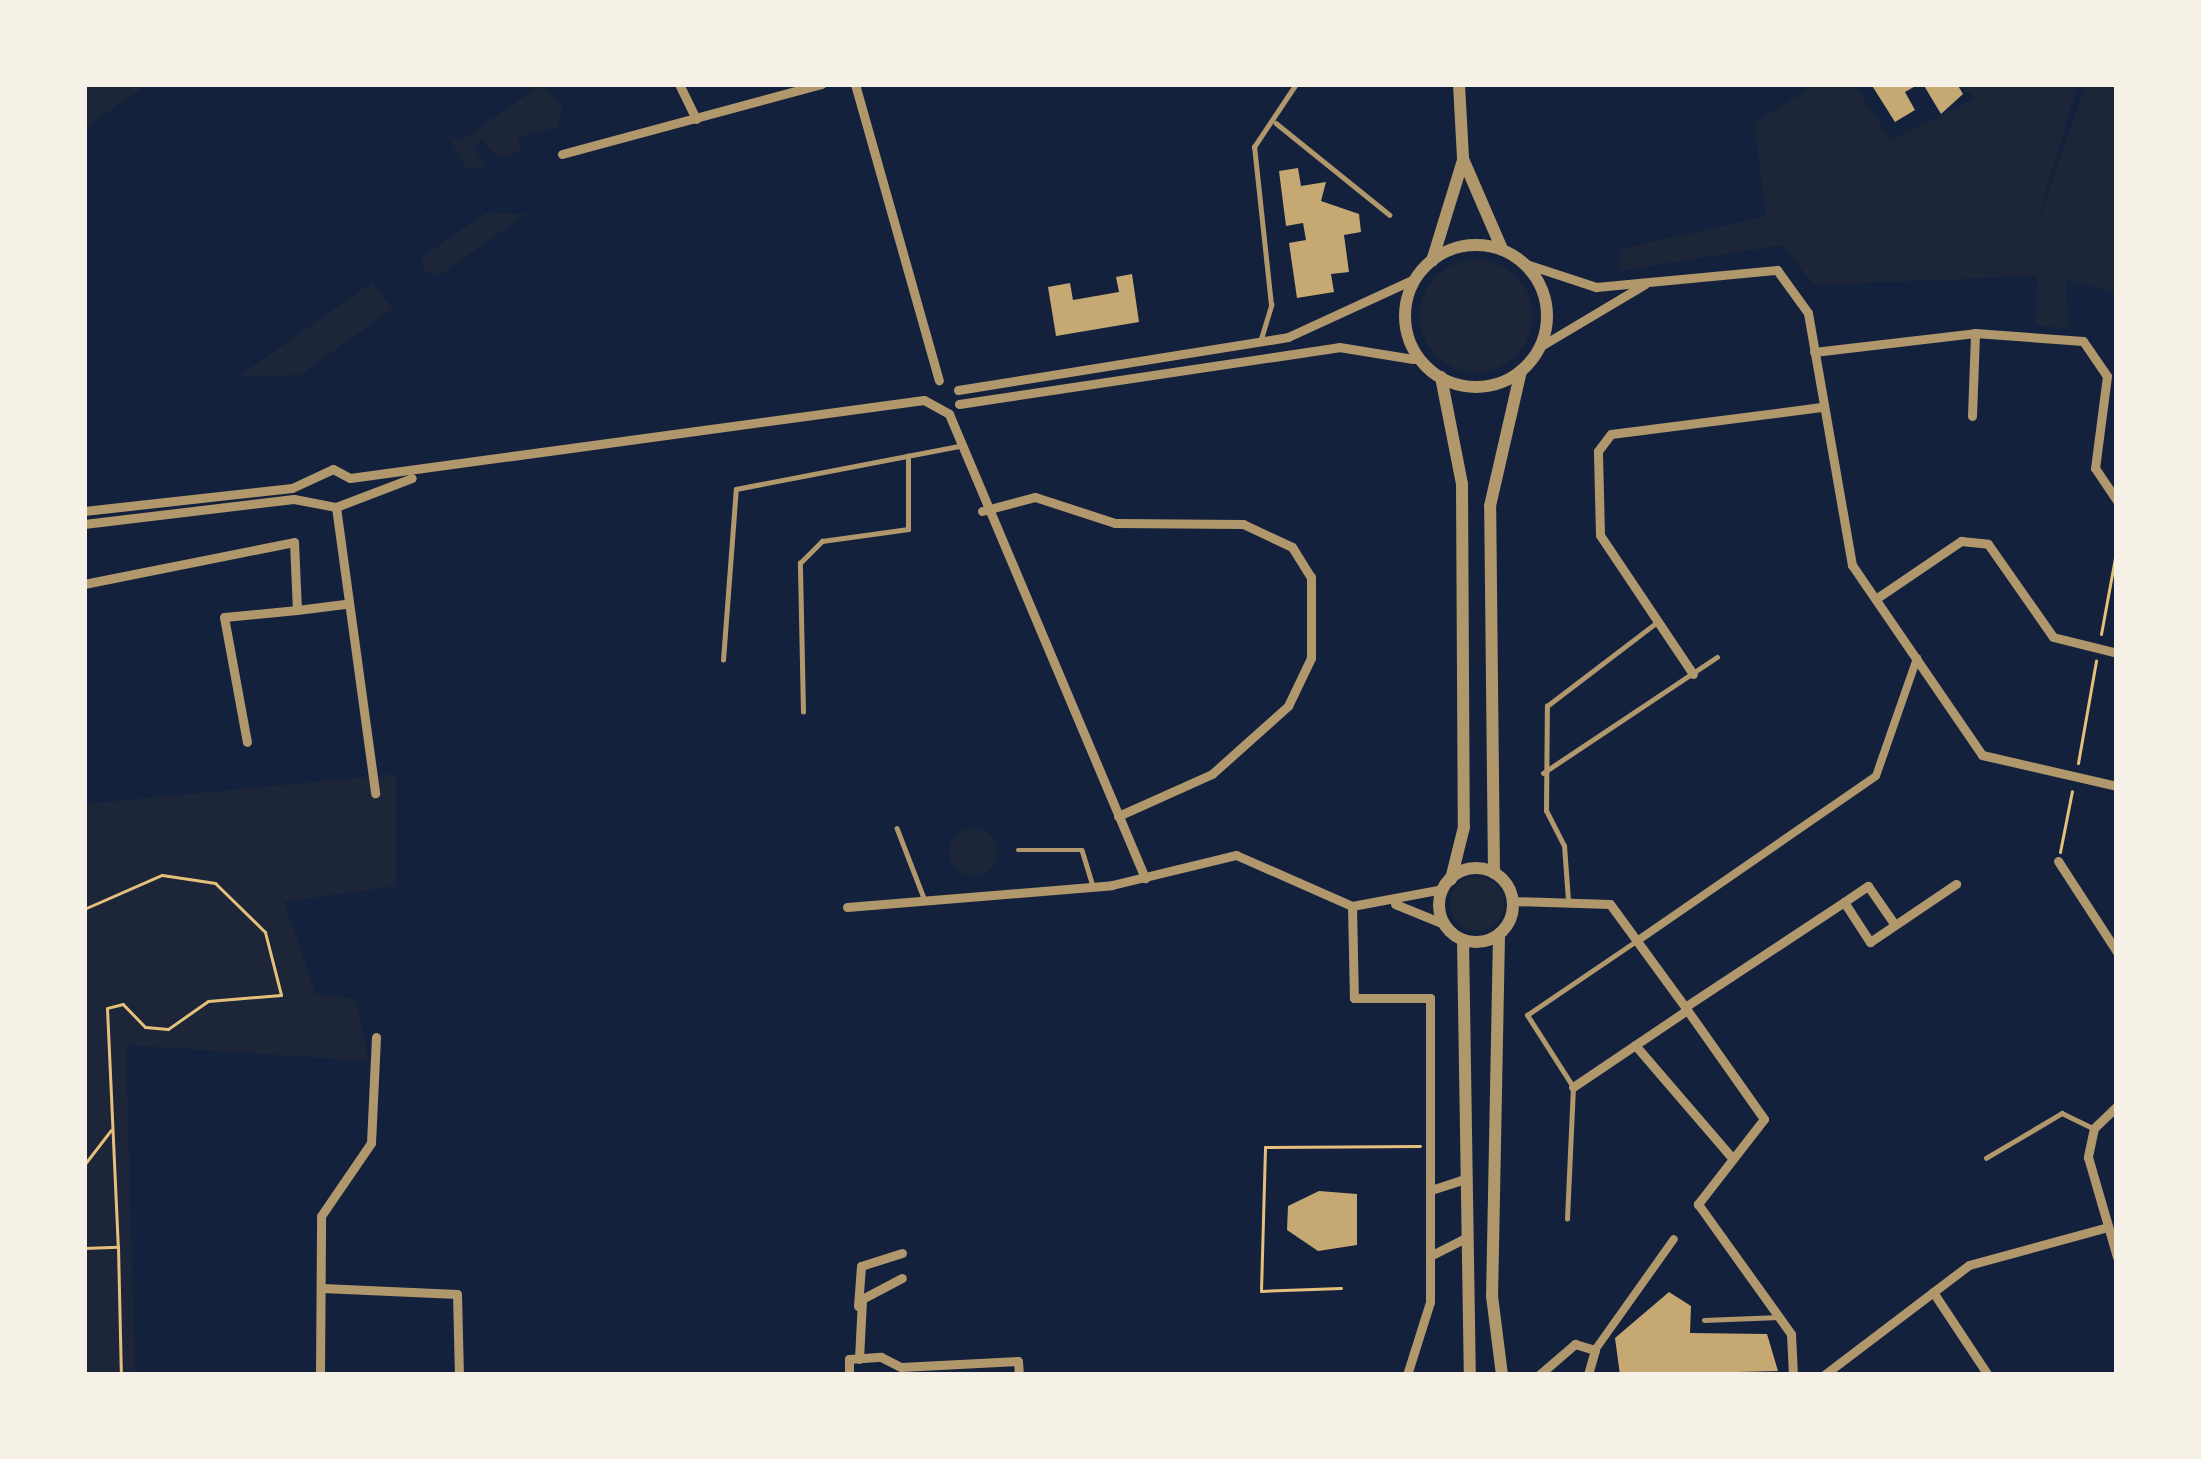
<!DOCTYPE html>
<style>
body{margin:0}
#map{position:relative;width:2201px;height:1459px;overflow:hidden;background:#14213d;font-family:"Golos Text",sans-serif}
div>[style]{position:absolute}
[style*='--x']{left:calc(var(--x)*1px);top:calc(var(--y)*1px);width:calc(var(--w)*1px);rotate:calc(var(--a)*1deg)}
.green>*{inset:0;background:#1d2539}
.round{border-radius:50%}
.building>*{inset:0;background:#c6a872}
.path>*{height:3px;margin:-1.5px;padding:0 1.5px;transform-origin:1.5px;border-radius:1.5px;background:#e5c07b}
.service>*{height:4.5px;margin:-2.25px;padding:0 2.25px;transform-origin:2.25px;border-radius:2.25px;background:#b1986c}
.pedestrian>*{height:8px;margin:-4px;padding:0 4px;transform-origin:4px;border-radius:4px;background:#b1986c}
.minor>*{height:9px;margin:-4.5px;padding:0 4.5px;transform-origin:4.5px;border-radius:4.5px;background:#b1986c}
.tertiary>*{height:12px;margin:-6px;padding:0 6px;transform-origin:6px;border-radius:6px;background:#b1986c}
.tertiary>.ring{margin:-6px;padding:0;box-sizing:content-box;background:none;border:12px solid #b1986c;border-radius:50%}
span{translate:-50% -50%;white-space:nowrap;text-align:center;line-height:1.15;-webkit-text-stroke:9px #f6f1e7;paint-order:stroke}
.frame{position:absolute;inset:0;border:87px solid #f6f1e7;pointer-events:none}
</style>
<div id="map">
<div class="green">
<div style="clip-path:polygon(84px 84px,149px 84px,84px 128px)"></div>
<div style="clip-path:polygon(542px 84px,563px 107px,558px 127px,518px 137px,522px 151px,497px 158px,482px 139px,473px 146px,486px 166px,467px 170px,448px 136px,461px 141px)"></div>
<div style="clip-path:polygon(1816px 84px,1854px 84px,1891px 140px,1976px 98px,1958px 84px,2078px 84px,2033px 235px,2086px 84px,2117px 84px,2117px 293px,2066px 280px,2069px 329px,2036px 325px,2037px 276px,1814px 285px,1782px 245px,1619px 271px,1621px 249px,1766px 216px,1754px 123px)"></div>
<div style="clip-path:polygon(486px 213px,526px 214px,437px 277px,423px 270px,423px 256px)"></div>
<div class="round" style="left:1420px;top:260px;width:112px;height:112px"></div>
<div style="clip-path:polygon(373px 282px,392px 309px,300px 375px,239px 376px)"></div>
<div style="clip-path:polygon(396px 774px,396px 886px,284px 902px,316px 994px,356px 999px,369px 1061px,126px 1045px,135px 1375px,84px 1375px,84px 804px)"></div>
<div class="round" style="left:949px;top:828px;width:48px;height:48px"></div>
<div class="round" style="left:1450px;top:877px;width:54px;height:54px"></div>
</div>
<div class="building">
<div style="clip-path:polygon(1871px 84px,1919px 84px,1905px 92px,1915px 110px,1895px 122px)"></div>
<div style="clip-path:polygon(1923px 84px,1957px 84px,1963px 94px,1941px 114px)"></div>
<div style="clip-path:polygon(1298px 168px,1301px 186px,1326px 182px,1321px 201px,1359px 214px,1361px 232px,1344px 235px,1349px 272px,1331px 274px,1334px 292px,1297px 298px,1289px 243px,1306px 240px,1303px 223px,1286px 226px,1279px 171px)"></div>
<div style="clip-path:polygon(1132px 274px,1139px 322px,1056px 336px,1048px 287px,1070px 283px,1073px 300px,1119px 292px,1116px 277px)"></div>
<div style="clip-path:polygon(1319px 1191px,1357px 1194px,1357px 1245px,1318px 1251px,1287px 1230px,1288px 1206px)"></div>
<div style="clip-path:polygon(1669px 1292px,1691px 1306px,1690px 1333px,1767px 1334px,1778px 1371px,1620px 1375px,1615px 1338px)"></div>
</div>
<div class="path">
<div style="--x:2101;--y:634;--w:88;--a:-79.6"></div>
<div style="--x:2078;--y:763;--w:104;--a:-80"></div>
<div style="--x:2060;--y:852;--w:62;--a:-78.9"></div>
<div style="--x:84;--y:909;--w:85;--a:-23.6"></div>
<div style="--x:162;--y:875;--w:54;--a:8.6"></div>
<div style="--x:215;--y:883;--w:70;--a:44.4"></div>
<div style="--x:265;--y:932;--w:65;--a:75.7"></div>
<div style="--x:281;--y:995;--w:73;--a:175.3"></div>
<div style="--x:208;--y:1001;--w:49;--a:145"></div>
<div style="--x:168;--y:1029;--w:23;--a:-175"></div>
<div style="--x:145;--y:1027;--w:32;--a:-134"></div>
<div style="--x:123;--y:1004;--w:16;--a:166"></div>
<div style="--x:107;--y:1008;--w:239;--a:87.4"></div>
<div style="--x:84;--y:1165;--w:44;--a:-52.4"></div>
<div style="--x:84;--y:1248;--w:34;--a:-2"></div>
<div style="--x:118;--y:1247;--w:128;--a:88.7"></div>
<div style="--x:1341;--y:1288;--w:80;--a:177.9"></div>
<div style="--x:1261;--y:1291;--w:144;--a:-88.4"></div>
<div style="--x:1265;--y:1147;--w:155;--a:-0.4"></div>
</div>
<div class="service">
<div style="--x:1276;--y:123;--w:146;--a:38.9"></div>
<div style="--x:1260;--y:342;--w:39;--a:-73"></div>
<div style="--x:1271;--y:305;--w:159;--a:-96.1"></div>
<div style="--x:1254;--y:147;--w:76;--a:-56.3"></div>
<div style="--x:723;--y:660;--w:171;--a:-85.7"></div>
<div style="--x:736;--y:489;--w:228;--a:-10.9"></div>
<div style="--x:803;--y:712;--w:149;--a:-91.2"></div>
<div style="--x:800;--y:563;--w:31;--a:-45"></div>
<div style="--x:822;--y:541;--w:87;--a:-7.9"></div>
<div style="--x:908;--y:529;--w:73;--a:-90"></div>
<div style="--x:1543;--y:773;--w:209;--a:-33.7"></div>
<div style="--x:897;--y:828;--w:75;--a:68.9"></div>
<div style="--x:1018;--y:850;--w:64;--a:0"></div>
<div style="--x:1082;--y:850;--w:38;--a:73"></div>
<div style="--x:1568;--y:900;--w:54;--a:-94.2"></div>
<div style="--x:1564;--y:846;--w:39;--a:-117"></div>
<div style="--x:1546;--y:811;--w:105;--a:-89.5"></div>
<div style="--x:1547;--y:706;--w:137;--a:-37.3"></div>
<div style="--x:1986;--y:1158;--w:88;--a:-30.6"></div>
<div style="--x:2062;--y:1113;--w:32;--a:26"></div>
<div style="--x:1567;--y:1219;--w:132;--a:-87.4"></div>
<div style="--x:1573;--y:1087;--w:85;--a:-122.6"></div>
<div style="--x:1527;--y:1015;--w:130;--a:-34.1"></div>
<div style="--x:1704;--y:1320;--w:75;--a:-2.3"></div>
</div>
<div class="pedestrian">
<div style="--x:1637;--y:941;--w:290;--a:-34.6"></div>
<div style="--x:1876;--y:776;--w:125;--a:-70.8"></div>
<div style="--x:1595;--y:1350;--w:136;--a:-54.6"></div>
</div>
<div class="minor">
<div style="--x:679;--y:84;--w:39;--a:64"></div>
<div style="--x:855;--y:84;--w:308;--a:74.2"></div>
<div style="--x:562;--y:154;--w:269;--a:-15.1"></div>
<div style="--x:1526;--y:264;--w:74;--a:18.2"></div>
<div style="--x:1596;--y:287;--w:182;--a:-5.4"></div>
<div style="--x:1777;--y:270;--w:53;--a:54.2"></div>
<div style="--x:1808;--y:313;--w:256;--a:80.1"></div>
<div style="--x:1852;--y:565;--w:230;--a:55.6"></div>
<div style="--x:1982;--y:755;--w:139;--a:12.9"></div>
<div style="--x:1541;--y:346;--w:121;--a:-30.8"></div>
<div style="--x:1814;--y:352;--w:162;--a:-6.7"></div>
<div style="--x:1975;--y:333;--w:108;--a:4.2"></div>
<div style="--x:2083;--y:341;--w:42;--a:55.6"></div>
<div style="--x:2107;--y:376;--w:93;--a:97.4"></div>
<div style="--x:2095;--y:468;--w:40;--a:56"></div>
<div style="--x:958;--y:390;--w:334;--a:-9.1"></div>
<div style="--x:1288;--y:337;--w:141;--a:-24.7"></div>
<div style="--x:924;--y:400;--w:29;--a:29"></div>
<div style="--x:959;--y:404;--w:384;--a:-8.5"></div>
<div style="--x:1339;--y:347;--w:75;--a:9.2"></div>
<div style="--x:949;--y:414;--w:504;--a:67.1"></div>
<div style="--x:1972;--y:416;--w:83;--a:-87.9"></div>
<div style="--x:350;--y:478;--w:579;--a:-7.74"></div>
<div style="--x:336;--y:507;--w:289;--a:82.2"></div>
<div style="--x:84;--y:511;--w:209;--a:-6.3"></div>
<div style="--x:292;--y:488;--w:45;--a:-24.9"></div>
<div style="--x:333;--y:469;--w:19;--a:28"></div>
<div style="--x:982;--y:511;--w:55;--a:-14.8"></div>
<div style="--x:1035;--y:497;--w:84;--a:18"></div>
<div style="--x:1115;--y:523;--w:128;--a:0.4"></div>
<div style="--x:1243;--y:524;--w:54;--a:25.1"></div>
<div style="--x:1292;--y:547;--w:36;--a:58"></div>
<div style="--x:1311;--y:577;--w:81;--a:90"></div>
<div style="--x:1311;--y:658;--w:53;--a:115.6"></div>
<div style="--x:1288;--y:706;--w:102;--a:138.2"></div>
<div style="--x:1212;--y:774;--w:103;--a:155.9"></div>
<div style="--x:84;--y:524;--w:211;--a:-6.8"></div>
<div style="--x:294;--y:499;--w:43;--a:10.8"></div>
<div style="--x:336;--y:507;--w:81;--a:-20.9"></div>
<div style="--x:84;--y:584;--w:214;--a:-11.3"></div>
<div style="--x:294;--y:542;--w:68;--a:87.5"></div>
<div style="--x:297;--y:610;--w:73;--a:174.5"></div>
<div style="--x:224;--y:617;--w:127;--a:79.6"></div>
<div style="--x:1877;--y:598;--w:102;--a:-34.2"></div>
<div style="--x:1961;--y:541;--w:27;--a:6"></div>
<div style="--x:1988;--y:544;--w:113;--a:55"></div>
<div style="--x:2053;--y:637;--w:66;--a:14"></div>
<div style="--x:297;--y:610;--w:48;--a:-7.1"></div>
<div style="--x:1693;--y:674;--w:167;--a:-123.8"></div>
<div style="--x:1600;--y:535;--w:84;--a:-91.4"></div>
<div style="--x:1598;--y:451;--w:21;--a:-53"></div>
<div style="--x:1611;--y:434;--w:212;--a:-7.3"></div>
<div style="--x:2058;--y:861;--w:108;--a:57"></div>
<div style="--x:1513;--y:901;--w:97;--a:1.8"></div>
<div style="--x:1610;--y:904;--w:127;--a:53.9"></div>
<div style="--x:1685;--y:1007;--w:191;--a:-33.4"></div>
<div style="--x:1844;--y:902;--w:48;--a:57"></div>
<div style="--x:1870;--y:942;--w:104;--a:-34"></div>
<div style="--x:1844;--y:902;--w:29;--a:-34"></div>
<div style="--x:1868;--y:886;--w:47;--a:55.3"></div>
<div style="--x:1395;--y:904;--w:53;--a:22.2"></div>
<div style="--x:1352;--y:906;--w:92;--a:88.8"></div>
<div style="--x:1354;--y:998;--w:76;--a:0"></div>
<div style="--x:1430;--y:998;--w:304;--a:90"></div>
<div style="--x:1430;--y:1302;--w:77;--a:107.5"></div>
<div style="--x:847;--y:907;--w:266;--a:-4.7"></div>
<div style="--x:1112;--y:885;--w:128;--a:-13.6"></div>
<div style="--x:1236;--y:855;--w:127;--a:23.7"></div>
<div style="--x:1352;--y:906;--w:93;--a:-10.6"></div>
<div style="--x:1685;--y:1007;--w:137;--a:54.8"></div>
<div style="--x:1764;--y:1119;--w:108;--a:127.8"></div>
<div style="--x:1698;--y:1204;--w:160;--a:54.4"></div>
<div style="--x:1791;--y:1334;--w:41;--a:87.2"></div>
<div style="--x:1635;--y:1045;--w:150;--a:49.3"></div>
<div style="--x:1573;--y:1087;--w:138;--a:-34"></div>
<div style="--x:2117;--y:1106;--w:32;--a:136"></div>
<div style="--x:2094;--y:1128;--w:30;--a:102"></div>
<div style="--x:2088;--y:1157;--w:104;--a:73.8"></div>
<div style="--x:1431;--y:1190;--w:36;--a:-18"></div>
<div style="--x:1432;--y:1255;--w:37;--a:-27"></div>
<div style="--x:322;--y:1288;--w:135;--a:2.5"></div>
<div style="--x:457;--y:1294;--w:81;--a:88.6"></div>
<div style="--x:1933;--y:1292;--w:100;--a:56.5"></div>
<div style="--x:858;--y:1306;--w:40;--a:-85.7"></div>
<div style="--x:861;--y:1266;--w:43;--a:-17.6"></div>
<div style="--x:859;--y:1359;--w:60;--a:-87.1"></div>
<div style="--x:862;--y:1299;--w:45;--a:-27.7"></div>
<div style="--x:320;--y:1375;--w:159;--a:-89.6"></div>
<div style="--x:321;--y:1216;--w:88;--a:-55.6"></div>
<div style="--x:371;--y:1143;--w:106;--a:-87.3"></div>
<div style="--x:849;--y:1375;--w:16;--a:-90"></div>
<div style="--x:849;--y:1359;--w:32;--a:-4"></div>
<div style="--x:881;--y:1357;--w:22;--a:27"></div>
<div style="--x:901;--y:1367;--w:117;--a:-2.9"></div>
<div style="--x:1018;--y:1361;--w:14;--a:86"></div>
<div style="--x:1539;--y:1375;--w:48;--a:-40.7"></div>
<div style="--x:1575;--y:1344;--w:21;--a:17"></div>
<div style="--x:1595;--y:1350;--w:26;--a:106"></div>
<div style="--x:1824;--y:1375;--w:182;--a:-37.2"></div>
<div style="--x:1969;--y:1265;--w:144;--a:-15.3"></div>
</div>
<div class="tertiary">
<div style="--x:1459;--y:84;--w:75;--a:86.9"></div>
<div style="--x:1463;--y:159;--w:98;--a:66.6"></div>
<div class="ring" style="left:1405px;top:245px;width:130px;height:130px"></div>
<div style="--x:1432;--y:261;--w:106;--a:-72.9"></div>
<div style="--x:1441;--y:377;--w:109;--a:78.9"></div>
<div style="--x:1462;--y:484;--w:343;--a:89.7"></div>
<div style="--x:1464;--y:827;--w:54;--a:104"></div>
<div class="ring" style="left:1439px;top:868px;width:62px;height:62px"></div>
<div style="--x:1494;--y:873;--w:367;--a:-90.6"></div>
<div style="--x:1490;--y:506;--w:139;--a:-77.1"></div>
<div style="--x:1499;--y:935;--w:361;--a:91.1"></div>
<div style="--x:1492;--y:1296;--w:80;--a:82.8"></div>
<div style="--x:1463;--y:940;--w:435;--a:89.1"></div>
</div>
<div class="frame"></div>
</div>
